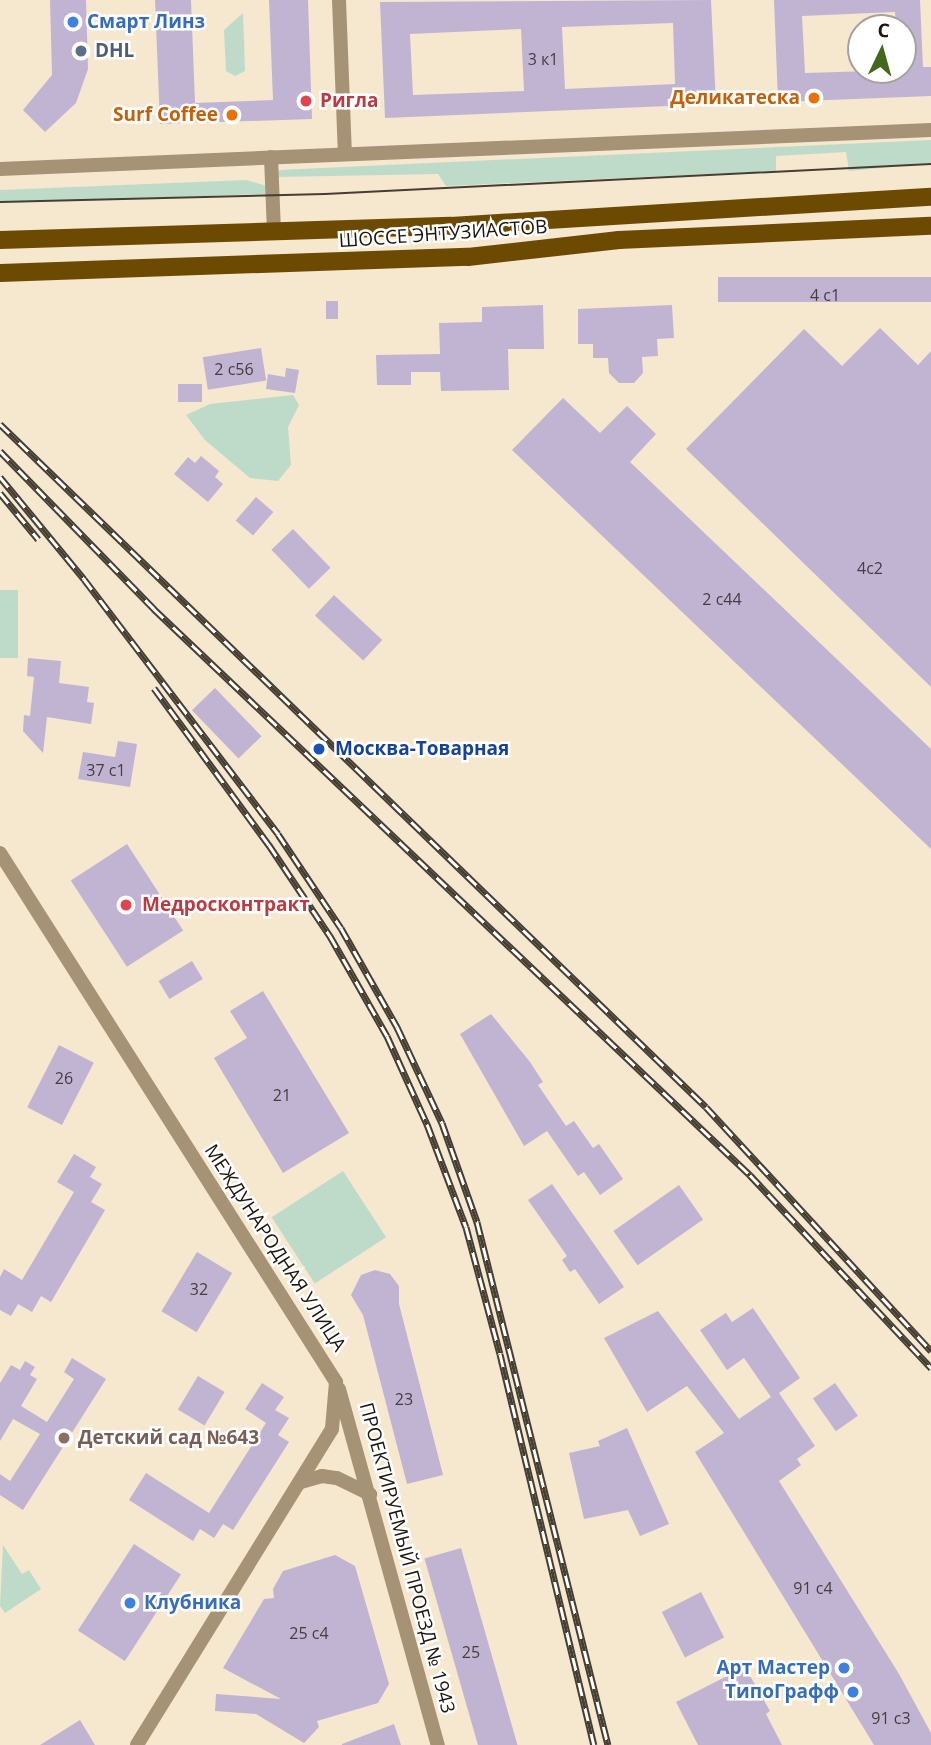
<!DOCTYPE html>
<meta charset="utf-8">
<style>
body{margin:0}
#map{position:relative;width:931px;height:1745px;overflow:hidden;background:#f6e7cf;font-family:"Open Sans",sans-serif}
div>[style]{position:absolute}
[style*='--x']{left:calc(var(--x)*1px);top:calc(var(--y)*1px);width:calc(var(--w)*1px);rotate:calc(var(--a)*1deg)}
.green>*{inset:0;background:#bedbca;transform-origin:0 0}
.building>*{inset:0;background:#c1b4d3;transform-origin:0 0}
.minor>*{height:14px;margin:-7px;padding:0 7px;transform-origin:7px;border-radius:7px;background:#a69275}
.primary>*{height:18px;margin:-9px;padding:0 9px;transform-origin:9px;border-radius:9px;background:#6d4a02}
.tram>*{height:2px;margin:-1px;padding:0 1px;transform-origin:1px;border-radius:1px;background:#453e32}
.rail>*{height:7px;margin-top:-3.5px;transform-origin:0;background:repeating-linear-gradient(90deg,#fff 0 13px,#453e32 0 26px);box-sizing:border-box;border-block:2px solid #453e32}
.dots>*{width:19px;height:19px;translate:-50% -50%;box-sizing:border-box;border:4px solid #fff;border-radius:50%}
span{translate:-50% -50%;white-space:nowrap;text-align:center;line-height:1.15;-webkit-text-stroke:5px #fff;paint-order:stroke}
.number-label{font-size:16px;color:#443e3e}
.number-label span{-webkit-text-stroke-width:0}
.shop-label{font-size:19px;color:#366cbe;font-weight:700}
.left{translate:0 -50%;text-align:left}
.right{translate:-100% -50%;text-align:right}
.service-label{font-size:19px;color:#4e5e75;font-weight:700}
.food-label{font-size:19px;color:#c56008;font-weight:700}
.health-label{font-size:19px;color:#be3a42;font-weight:700}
.street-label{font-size:19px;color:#1b160d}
.transit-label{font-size:19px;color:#164399;font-weight:700}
.education-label{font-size:19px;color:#785e54;font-weight:700}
.north{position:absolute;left:847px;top:14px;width:70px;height:70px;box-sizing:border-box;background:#fff;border:2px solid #a4a29e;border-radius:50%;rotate:5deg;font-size:19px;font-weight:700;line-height:28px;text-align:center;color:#1b160d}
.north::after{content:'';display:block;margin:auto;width:24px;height:32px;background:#43671e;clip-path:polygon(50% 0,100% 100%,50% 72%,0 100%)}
</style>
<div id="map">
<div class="green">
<div style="clip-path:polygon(243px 13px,245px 71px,235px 76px,226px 71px,224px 30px)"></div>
<div style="clip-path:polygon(931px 140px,931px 163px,849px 171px,846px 152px,776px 156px,776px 171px,446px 186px,438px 174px,277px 177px,279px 170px)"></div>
<div style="clip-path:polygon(246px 180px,267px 186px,267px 194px,0 203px,0 190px)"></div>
<div style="clip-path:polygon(293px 395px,299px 405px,288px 427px,291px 465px,278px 481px,250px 478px,205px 440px,186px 415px,210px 404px)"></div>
<div style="left:0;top:590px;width:18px;height:68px"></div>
<div style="left:343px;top:1171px;width:79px;height:85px;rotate:57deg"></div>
<div style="clip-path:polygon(3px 1545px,22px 1574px,29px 1570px,41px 1589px,5px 1613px,0 1606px)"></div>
</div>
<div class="building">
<div style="clip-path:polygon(50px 0,86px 0,88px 69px,76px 103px,45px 132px,23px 110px,52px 75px)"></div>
<div style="clip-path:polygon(155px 0,191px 0,195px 103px,273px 100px,269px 0,308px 0,312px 119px,160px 124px)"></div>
<div style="clip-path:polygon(evenodd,711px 0,716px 104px,385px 118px,380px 2px,711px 0,673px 23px,675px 84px,565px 89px,562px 27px,673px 23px,711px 0,521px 29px,524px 91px,413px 95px,410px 34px,521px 29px)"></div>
<div style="clip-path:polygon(evenodd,774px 0,920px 0,923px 67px,931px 67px,931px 96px,778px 102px,774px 0,895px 12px,896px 28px,903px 28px,903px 70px,805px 73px,802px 16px,895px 12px)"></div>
<div style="left:931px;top:277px;width:25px;height:213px;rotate:90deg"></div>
<div style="left:326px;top:301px;width:12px;height:18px"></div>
<div style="clip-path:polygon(543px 305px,544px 349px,508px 349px,509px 390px,441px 391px,440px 372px,411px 372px,411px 385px,377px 385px,376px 355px,440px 354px,439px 323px,482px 322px,482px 307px)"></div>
<div style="clip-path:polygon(672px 305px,674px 338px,657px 339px,658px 356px,642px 357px,643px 373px,634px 383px,619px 383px,609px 373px,608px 358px,593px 358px,593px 344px,578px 344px,578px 309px)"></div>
<div style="clip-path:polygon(880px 328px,918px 365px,931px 351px,931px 687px,686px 449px,804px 329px,842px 366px)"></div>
<div style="left:261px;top:348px;width:33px;height:59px;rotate:81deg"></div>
<div style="clip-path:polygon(286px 368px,299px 370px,295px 393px,266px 389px,268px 374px,285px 377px)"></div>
<div style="left:178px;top:384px;width:24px;height:18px"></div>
<div style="clip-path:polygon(563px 398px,600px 433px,627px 406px,656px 434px,630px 462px,931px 749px,931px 849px,512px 450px)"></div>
<div style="clip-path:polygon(201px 456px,219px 471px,215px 477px,223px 484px,208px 502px,174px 474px,188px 457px,195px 463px)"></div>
<div style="left:256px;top:497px;width:23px;height:31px;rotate:41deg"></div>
<div style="left:293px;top:529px;width:54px;height:30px;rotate:46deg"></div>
<div style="left:334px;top:595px;width:66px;height:28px;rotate:43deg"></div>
<div style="clip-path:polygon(28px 658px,61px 661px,59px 683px,89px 687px,87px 702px,94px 703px,91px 724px,47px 717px,43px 753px,23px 731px,24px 715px,30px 716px,34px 677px,27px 676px)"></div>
<div style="left:215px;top:688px;width:67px;height:32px;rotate:46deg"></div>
<div style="clip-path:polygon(118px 741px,137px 744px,130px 787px,78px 779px,83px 752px,115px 757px)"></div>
<div style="left:127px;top:844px;width:103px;height:67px;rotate:57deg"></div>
<div style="left:192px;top:961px;width:21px;height:39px;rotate:59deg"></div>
<div style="clip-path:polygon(263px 991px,349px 1133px,283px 1173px,214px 1058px,247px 1038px,230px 1011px)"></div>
<div style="clip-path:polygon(491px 1014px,530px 1062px,543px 1082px,538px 1085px,566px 1126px,574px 1121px,593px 1148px,599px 1144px,623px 1179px,600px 1195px,584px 1172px,578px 1176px,547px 1131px,524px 1146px,460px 1034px)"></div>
<div style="left:59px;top:1045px;width:39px;height:70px;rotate:27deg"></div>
<div style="clip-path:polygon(74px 1154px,96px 1167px,90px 1177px,102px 1184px,91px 1202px,105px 1210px,51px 1302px,41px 1296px,32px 1312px,18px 1304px,11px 1316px,0 1310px,0 1277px,4px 1269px,22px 1280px,74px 1192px,57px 1182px)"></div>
<div style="clip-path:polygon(552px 1184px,624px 1287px,599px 1304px,575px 1269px,570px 1272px,562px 1260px,567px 1256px,528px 1200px)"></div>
<div style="left:679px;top:1185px;width:42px;height:80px;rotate:55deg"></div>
<div style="left:197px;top:1252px;width:41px;height:69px;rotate:31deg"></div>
<div style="clip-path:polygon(375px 1270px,390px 1274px,399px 1286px,399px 1304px,443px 1475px,407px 1484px,363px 1315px,351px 1295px,361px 1275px)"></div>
<div style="clip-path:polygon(753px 1308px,800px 1378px,779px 1393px,815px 1446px,797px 1459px,801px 1465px,779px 1481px,899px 1674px,931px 1733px,931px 1745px,874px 1745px,695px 1452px,724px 1433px,687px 1386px,647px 1412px,604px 1338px,658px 1311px,739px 1419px,771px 1397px,744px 1358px,727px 1370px,700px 1330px,726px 1313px,732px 1322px)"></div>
<div style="clip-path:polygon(72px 1358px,106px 1379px,23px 1510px,0 1495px,0 1474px,10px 1481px,40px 1434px,13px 1419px,0 1441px,0 1383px,11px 1365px,20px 1370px,25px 1361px,35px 1367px,30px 1375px,37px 1379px,21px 1406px,47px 1422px,74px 1379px,64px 1372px)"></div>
<div style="left:198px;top:1376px;width:31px;height:39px;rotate:31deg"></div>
<div style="clip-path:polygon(262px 1383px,284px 1397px,275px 1410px,289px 1418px,278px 1435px,289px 1442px,233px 1530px,223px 1524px,214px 1538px,200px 1529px,193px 1541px,129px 1500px,146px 1473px,209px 1513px,266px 1423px,245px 1409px)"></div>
<div style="left:835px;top:1383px;width:40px;height:27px;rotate:55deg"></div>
<div style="clip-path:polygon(627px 1428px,669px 1524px,640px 1536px,628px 1510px,584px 1519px,569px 1453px,600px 1446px,598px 1441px)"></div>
<div style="left:134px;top:1544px;width:56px;height:103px;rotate:33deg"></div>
<div style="left:461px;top:1548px;width:205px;height:38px;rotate:74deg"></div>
<div style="clip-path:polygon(335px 1555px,355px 1566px,389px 1684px,378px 1703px,317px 1721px,319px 1727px,304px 1743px,256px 1714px,215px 1711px,216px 1694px,281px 1699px,223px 1668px,264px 1599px,274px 1598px,273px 1589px,283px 1571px)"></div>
<div style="left:701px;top:1592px;width:51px;height:44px;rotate:63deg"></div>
<div style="clip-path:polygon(745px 1667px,770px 1711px,766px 1714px,782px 1745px,698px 1745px,676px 1702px)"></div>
<div style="clip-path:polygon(80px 1720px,95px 1745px,40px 1745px)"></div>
<div style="clip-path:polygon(394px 1724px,401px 1745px,342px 1745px,342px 1744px)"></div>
</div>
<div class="minor">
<div style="--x:339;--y:0;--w:154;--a:87.8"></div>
<div style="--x:271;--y:157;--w:75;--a:87.7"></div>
<div style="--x:0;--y:169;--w:932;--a:-2.4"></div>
<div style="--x:0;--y:853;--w:627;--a:57.58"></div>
<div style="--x:336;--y:1382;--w:47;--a:94.9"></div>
<div style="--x:332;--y:1429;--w:371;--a:121.7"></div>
<div style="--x:339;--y:1389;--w:370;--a:74.5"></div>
<div style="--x:301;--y:1482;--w:22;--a:-16"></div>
<div style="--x:322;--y:1476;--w:15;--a:8"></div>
<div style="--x:337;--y:1478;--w:37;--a:26"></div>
</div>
<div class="primary">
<div style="--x:0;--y:240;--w:451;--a:-1.8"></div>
<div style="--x:451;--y:226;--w:481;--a:-3.5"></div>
<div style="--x:0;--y:273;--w:468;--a:-2"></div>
<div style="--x:468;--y:257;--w:152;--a:-6.4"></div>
<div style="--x:619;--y:240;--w:312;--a:-2.6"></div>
</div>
<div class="tram">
<div style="--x:0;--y:202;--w:325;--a:-1.4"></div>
<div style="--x:325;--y:194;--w:607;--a:-2.83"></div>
</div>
<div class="rail">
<div style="--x:0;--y:424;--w:982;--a:44.05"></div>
<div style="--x:706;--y:1107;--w:332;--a:47.3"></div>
<div style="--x:0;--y:451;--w:221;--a:45.7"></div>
<div style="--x:154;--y:609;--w:822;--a:43.52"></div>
<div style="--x:750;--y:1175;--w:265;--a:46.8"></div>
<div style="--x:0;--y:477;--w:132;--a:50.5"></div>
<div style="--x:84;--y:579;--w:320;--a:52.7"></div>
<div style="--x:278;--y:834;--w:113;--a:56.2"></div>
<div style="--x:341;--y:928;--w:114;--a:60.5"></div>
<div style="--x:397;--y:1027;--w:106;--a:64.9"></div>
<div style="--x:442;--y:1123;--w:105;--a:70.5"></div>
<div style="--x:477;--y:1222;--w:539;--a:75.94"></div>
<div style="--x:0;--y:493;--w:60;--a:50.4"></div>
<div style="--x:154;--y:688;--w:195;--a:53.8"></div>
<div style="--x:269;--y:845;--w:110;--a:56.2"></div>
<div style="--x:330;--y:936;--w:115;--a:60.3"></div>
<div style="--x:387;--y:1036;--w:97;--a:65.6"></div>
<div style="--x:427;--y:1124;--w:110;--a:69.3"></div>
<div style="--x:466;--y:1227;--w:131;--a:75"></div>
<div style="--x:500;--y:1354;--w:402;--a:76.5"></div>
</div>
<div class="dots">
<div style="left:73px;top:22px;background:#3f7fe0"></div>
<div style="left:81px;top:51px;background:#5c6f8a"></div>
<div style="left:814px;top:98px;background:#e8710a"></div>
<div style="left:306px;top:101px;background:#e0444e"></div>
<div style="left:232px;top:115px;background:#e8710a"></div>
<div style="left:319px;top:749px;background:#1a4fb4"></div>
<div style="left:126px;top:905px;background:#e0444e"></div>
<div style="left:64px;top:1438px;background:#8d6e63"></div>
<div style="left:130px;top:1603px;background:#3f7fe0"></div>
<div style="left:844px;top:1668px;background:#3f7fe0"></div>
<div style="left:853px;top:1692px;background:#3f7fe0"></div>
</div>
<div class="number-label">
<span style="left:543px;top:59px">3 к1</span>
<span style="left:825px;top:295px">4 с1</span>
<span style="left:234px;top:369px">2 с56</span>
<span style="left:870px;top:568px">4с2</span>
<span style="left:722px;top:599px">2 с44</span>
<span style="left:106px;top:770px">37 c1</span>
<span style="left:64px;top:1078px">26</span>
<span style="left:282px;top:1095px">21</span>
<span style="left:199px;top:1289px">32</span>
<span style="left:404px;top:1399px">23</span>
<span style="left:813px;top:1588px">91 с4</span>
<span style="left:309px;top:1633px">25 с4</span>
<span style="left:471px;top:1652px">25</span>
<span style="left:891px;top:1718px">91 с3</span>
</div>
<div class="shop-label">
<span class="left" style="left:87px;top:22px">Смарт Линз</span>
<span class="left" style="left:144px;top:1603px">Клубника</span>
<span class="right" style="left:830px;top:1668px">Арт Мастер</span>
<span class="right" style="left:839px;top:1692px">ТипоГрафф</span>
</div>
<div class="service-label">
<span class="left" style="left:95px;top:51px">DHL</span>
</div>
<div class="food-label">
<span class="right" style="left:800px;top:98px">Деликатеска</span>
<span class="right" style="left:218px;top:115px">Surf Coffee</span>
</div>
<div class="health-label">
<span class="left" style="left:320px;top:101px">Ригла</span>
<span class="left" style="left:142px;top:905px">Медросконтракт</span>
</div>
<div class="street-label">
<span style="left:443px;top:234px;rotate:-4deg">ШОССЕ ЭНТУЗИАСТОВ</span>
<span style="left:275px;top:1248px;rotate:57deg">МЕЖДУНАРОДНАЯ УЛИЦА</span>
<span style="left:407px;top:1558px;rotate:75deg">ПРОЕКТИРУЕМЫЙ ПРОЕЗД № 1943</span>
</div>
<div class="transit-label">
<span class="left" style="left:335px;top:749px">Москва-Товарная</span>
</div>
<div class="education-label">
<span class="left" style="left:78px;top:1438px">Детский сад №643</span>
</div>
<div class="north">С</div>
</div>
